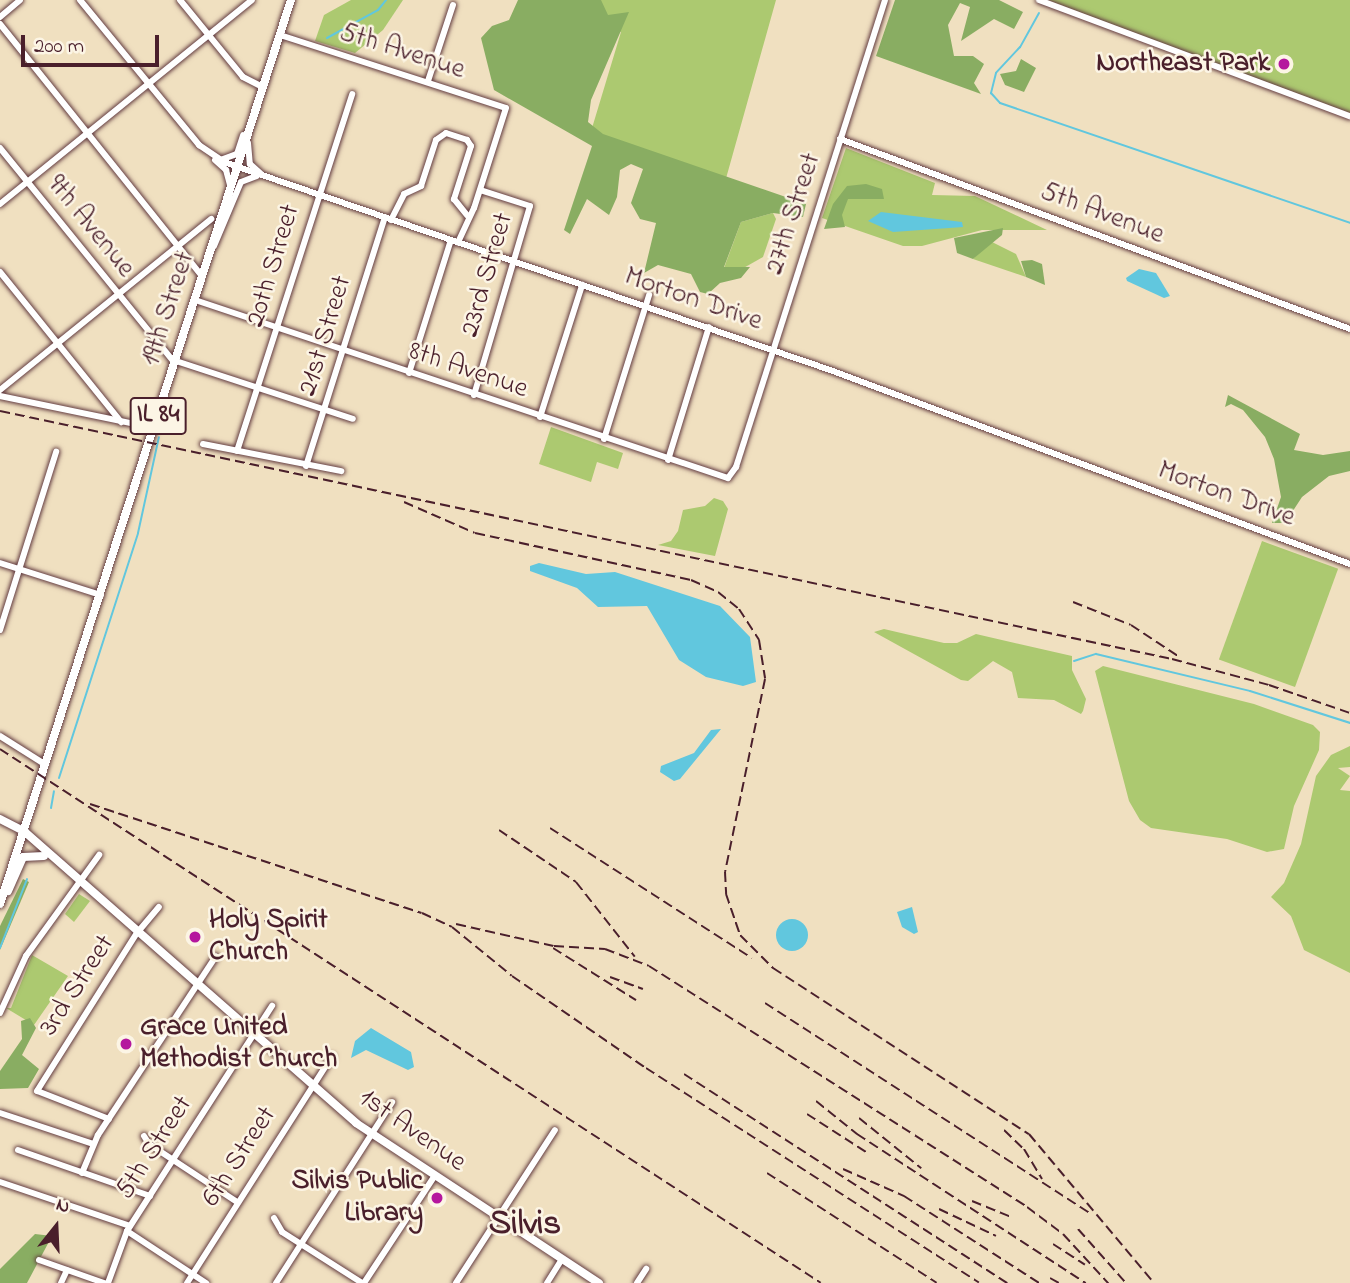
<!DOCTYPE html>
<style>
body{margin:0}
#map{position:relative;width:1350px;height:1283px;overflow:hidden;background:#f0e0c0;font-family:"Indie Flower",sans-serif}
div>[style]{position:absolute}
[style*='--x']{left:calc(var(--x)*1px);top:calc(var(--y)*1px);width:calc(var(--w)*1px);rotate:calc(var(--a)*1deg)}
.green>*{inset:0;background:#acc970;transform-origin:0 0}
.forest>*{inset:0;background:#89ad62}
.water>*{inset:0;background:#61c7de}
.round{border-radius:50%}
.stream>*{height:2px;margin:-1px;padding:0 1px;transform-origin:1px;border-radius:1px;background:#61c7de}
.roads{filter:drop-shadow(0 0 2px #633c41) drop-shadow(0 0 2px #633c41)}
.minor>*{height:6px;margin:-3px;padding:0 3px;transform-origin:3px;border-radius:3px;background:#fff}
.major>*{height:8px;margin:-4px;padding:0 4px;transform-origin:4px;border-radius:4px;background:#fff}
.rail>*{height:2px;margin-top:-1px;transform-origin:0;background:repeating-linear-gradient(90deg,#4a1f2b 0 10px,transparent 0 15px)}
.dots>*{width:19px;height:19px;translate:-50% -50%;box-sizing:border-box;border:4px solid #fcf5e5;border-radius:50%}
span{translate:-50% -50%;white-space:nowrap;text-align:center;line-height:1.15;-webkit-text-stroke:5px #fcf5e5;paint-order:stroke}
.shield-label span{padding:2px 5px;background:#fcf5e5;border:2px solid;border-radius:5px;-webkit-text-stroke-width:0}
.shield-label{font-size:26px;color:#4a1f2b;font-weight:700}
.street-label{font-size:28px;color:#4a1f2b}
.poi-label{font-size:28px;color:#4a1f2b;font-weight:700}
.right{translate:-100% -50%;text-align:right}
.left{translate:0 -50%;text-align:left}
.district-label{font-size:35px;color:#4a1f2b;font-weight:700}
.north{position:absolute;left:21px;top:1192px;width:70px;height:70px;-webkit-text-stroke:5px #fcf5e5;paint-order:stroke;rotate:18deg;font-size:19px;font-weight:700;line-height:28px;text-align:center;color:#4a1f2b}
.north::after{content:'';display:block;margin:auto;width:24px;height:32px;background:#4a1f2b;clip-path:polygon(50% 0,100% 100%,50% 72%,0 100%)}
.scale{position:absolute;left:21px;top:35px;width:138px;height:32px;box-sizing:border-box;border:4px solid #4a1f2b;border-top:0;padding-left:9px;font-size:21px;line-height:24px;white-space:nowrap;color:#4a1f2b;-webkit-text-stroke:5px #fcf5e5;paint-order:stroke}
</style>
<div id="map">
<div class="green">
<div style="clip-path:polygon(351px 0,403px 0,383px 30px,355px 53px,315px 41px,324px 15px)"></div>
<div style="clip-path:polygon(528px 0,776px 0,725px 182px,589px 138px,621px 32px)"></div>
<div style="clip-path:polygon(1048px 0,1350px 0,1350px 113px,1155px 41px)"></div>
<div style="clip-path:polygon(846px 148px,935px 183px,932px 195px,975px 196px,1047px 230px,982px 230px,922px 246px,903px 246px,822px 218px)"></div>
<div style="clip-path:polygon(773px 213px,776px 219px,763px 257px,740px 270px,724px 268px,741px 222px)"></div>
<div style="clip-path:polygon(990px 241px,1016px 254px,1026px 277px,973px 259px)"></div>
<div style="clip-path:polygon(551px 427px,623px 453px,618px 469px,597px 462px,591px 482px,539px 464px)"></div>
<div style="clip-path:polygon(714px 498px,723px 501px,728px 509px,715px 556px,658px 545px,671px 541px,678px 531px,683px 510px,705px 506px)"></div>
<div style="left:1262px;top:541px;width:81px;height:126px;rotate:20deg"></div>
<div style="clip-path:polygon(884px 629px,944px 643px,957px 643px,976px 634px,1072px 656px,1072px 670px,1086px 699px,1083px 711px,1081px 714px,1054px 700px,1018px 698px,1012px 672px,993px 661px,968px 681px,961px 680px,874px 632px)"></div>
<div style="clip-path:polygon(1103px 666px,1254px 704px,1313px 725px,1320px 732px,1319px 750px,1294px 806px,1284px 849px,1267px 852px,1227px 839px,1151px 828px,1140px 820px,1129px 801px,1095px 671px)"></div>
<div style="clip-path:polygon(1350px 746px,1350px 767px,1338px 768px,1350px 776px,1340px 790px,1350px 791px,1350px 973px,1304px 950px,1291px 916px,1271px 897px,1284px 883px,1301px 844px,1316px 776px,1331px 755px)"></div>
<div style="clip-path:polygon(79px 894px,90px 901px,74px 922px,65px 914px)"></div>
<div style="clip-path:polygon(32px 955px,68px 976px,34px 1025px,6px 1008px,11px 1008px)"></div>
</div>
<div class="forest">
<div style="clip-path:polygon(518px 0,601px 0,608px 15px,629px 12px,591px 100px,588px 122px,603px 134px,806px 204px,803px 217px,773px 213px,741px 222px,724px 267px,750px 267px,741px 278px,720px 283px,708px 294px,700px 292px,691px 274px,658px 265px,644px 273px,656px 223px,640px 219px,631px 203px,643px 169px,631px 164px,620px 170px,617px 197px,609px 215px,587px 199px,570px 234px,564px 230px,592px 146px,494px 90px,481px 38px,492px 26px,509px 20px)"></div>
<div style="clip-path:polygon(895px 0,999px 0,1023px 12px,1014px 29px,994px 19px,961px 41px,970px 7px,960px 3px,948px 25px,954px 56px,973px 56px,984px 64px,974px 83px,981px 94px,876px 56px)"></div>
<div style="clip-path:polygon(1021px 59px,1036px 68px,1024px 92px,1005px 85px,1000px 74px,1016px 71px)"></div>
<div style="clip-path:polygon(866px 184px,882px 189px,884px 199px,848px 199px,842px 215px,845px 227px,824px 229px,833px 204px,847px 186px)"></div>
<div style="clip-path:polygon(1003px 228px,1002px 235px,973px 259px,957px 253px,954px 238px)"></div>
<div style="clip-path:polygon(1032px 260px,1042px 264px,1045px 285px,1026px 277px,1021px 261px)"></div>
<div style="clip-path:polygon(1228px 395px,1300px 434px,1294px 450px,1323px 455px,1350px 451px,1350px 471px,1329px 476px,1302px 497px,1285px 523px,1272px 523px,1281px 497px,1274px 459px,1265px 437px,1243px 410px,1231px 404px,1225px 407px)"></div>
<div style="clip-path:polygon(23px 879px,29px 882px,0 950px,0 926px)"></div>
<div style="clip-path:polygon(30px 1018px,36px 1028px,22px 1055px,39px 1069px,28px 1088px,0 1089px,0 1071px,22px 1039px,21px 1021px)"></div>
<div style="clip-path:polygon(35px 1234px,52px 1236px,27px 1283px,0 1283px,0 1269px)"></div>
</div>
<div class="water">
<div style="clip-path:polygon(881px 212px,962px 222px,963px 227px,893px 232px,868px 221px)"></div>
<div style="clip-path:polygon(1139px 269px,1156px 273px,1170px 296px,1164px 298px,1127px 281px,1126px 278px)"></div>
<div style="clip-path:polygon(539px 563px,586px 574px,615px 572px,720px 606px,750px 637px,756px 682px,743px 686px,706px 677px,679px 660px,647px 606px,598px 607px,577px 588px,530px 571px,530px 566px)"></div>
<div style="clip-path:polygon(721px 729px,680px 779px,674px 781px,660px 772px,661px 766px,694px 753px,711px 730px)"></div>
<div style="clip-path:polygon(912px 907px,918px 932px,914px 934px,902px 927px,897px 912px)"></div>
<div class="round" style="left:776px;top:919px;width:32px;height:32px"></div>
<div style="clip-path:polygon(371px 1028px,411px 1052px,414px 1067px,408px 1070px,366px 1050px,351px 1058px,355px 1041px)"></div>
</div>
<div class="stream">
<div style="--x:1039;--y:13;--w:39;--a:119"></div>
<div style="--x:1020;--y:47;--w:35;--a:133"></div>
<div style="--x:996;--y:73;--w:21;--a:104"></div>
<div style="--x:991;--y:93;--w:13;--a:48"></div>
<div style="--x:1000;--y:103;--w:370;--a:18.9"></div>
<div style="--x:327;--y:38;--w:58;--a:-28.8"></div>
<div style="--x:378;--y:10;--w:13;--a:-51"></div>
<div style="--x:1074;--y:661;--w:23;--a:-18"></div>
<div style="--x:1096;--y:654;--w:158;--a:13.5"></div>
<div style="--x:1250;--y:691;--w:105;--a:17.7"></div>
<div style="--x:59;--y:778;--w:257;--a:-72.1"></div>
<div style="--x:138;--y:533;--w:98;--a:-77.7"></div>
<div style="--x:51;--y:808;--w:17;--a:-80"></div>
<div style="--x:0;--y:948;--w:74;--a:-68.6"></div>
</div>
<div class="roads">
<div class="minor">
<div style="--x:80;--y:0;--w:188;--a:50.6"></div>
<div style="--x:199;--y:145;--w:30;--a:34"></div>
<div style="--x:224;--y:162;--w:641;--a:18.94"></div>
<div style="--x:830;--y:370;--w:555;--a:20.46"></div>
<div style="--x:180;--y:0;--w:99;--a:50.7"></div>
<div style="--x:243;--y:77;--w:22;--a:27"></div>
<div style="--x:1039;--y:0;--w:332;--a:20.5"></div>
<div style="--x:0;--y:17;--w:26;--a:-40"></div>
<div style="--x:0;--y:24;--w:324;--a:51.3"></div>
<div style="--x:280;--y:35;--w:237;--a:17.9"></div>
<div style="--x:506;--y:108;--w:105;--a:107.7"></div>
<div style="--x:474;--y:208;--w:38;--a:115"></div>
<div style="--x:428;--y:81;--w:80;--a:-71.8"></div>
<div style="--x:840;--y:139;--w:544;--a:20.43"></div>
<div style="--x:248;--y:143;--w:21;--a:85"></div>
<div style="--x:250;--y:164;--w:15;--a:42"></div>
<div style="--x:0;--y:148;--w:277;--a:50.9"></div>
<div style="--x:223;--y:159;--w:15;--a:-20"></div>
<div style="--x:237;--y:154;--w:20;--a:-72"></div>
<div style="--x:215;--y:160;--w:15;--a:42"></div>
<div style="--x:226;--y:170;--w:16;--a:75"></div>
<div style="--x:0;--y:204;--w:324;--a:-39"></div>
<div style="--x:391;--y:220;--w:29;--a:-63"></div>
<div style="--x:404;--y:194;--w:19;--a:-25"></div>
<div style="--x:421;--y:186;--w:48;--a:-71.9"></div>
<div style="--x:436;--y:140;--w:12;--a:-35"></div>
<div style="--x:446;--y:133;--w:22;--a:18"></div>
<div style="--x:467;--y:140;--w:7;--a:56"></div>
<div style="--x:471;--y:146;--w:56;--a:107.8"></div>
<div style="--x:454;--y:199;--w:21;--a:51"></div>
<div style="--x:214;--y:246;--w:69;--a:-67.1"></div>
<div style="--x:241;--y:182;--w:17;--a:-21"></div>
<div style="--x:0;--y:272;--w:193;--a:51.1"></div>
<div style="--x:195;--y:300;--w:562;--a:18.47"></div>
<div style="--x:728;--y:478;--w:14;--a:-54"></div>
<div style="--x:736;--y:467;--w:490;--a:-72.3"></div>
<div style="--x:176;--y:361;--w:186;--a:18.1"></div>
<div style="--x:409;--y:373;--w:139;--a:-72.5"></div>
<div style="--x:0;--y:390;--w:272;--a:-39"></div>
<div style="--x:474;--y:395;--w:197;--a:-73.5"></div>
<div style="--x:530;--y:206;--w:52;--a:-162.3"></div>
<div style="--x:0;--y:396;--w:157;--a:11.7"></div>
<div style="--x:540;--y:417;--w:139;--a:-72.3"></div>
<div style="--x:604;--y:439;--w:151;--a:-72.6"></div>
<div style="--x:203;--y:444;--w:141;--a:11.1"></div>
<div style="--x:237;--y:451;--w:375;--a:-72.1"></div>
<div style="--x:668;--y:460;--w:139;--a:-72.9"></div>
<div style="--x:306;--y:466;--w:261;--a:-72.4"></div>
<div style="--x:0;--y:563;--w:106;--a:17.6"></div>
<div style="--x:0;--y:630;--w:187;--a:-72.5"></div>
<div style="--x:0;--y:736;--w:54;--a:32.2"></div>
<div style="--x:0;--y:1013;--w:63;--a:-65.5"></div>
<div style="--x:26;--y:956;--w:125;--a:-54.1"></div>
<div style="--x:0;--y:1113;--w:98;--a:18.4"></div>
<div style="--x:109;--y:1119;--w:77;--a:-158.7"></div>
<div style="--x:37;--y:1091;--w:187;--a:-57.7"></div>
<div style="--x:137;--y:933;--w:34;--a:-50"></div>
<div style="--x:144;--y:1136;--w:9;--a:58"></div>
<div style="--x:149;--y:1144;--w:105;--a:33.4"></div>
<div style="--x:18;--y:1150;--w:140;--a:19.2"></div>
<div style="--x:82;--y:1173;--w:41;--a:-67.2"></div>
<div style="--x:98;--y:1135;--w:214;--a:-56.6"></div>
<div style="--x:0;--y:1182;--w:137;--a:18.7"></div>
<div style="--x:274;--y:1218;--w:16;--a:60"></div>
<div style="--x:282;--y:1232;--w:95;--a:32.5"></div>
<div style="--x:127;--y:1231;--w:95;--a:33.4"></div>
<div style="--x:39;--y:1260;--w:69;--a:19.5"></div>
<div style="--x:61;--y:1283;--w:14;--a:-65"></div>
<div style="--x:108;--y:1283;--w:55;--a:-69.9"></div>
<div style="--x:127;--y:1231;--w:268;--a:-57.2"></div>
<div style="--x:187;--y:1283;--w:269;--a:-57.4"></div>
<div style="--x:276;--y:1283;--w:215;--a:-57.3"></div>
<div style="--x:364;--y:1283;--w:127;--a:-56.6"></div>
<div style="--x:456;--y:1283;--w:182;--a:-57.1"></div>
<div style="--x:547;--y:1283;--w:28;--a:-58"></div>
<div style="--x:637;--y:1283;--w:17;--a:-57"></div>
</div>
<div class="major">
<div style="--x:0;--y:819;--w:28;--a:27"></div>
<div style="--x:25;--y:832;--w:441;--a:41.3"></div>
<div style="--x:356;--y:1123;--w:291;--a:33.4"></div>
<div style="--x:8;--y:891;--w:37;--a:-66"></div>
<div style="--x:23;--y:857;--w:21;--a:-3"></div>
<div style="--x:0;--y:904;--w:950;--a:-72.16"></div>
</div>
</div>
<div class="rail">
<div style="--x:0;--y:411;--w:1198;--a:11.95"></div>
<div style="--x:1172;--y:659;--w:100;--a:15"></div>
<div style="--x:1269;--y:685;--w:86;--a:19.1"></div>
<div style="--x:404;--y:502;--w:77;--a:23.6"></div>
<div style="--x:475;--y:533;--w:221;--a:12.3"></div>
<div style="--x:691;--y:580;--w:30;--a:24"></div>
<div style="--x:718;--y:592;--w:27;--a:39"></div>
<div style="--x:739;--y:609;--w:37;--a:57"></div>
<div style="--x:759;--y:640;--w:39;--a:81"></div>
<div style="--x:765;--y:679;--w:197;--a:101.7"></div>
<div style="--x:725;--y:872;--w:22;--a:87"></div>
<div style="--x:726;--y:894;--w:43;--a:71.1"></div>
<div style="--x:740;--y:935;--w:47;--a:45"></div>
<div style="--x:773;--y:968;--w:305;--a:33"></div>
<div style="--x:1029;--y:1134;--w:194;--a:50"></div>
<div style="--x:1073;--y:602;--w:62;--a:21.6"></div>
<div style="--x:1131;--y:625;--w:56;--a:33.4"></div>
<div style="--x:0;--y:749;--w:979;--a:33.04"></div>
<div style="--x:90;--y:804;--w:349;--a:18.2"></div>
<div style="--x:422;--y:913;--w:33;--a:25"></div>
<div style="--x:452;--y:927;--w:77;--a:39.2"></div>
<div style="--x:512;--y:976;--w:163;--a:34.5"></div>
<div style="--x:646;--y:1068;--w:396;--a:32.8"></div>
<div style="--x:550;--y:828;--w:240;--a:32.8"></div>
<div style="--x:499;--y:830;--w:93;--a:34"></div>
<div style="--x:576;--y:882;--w:95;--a:51.8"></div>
<div style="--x:456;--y:924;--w:100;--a:12.7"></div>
<div style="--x:554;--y:946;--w:51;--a:3.4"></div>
<div style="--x:605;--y:949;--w:47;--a:21.1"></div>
<div style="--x:649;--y:966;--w:448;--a:32.5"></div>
<div style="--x:1027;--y:1207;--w:45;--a:36.9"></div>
<div style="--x:1063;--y:1234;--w:67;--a:47.4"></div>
<div style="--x:553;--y:948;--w:98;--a:32.1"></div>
<div style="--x:610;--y:977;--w:35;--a:20"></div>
<div style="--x:765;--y:1003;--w:388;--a:32.9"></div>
<div style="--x:684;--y:1074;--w:385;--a:32.9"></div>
<div style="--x:816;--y:1101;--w:53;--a:38.8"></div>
<div style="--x:857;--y:1134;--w:273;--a:33.1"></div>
<div style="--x:807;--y:1114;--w:70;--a:32.8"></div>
<div style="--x:859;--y:1118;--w:80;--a:38.9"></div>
<div style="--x:1004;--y:1130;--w:28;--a:44"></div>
<div style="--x:1024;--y:1149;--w:35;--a:59"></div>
<div style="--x:843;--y:1169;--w:67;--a:23.9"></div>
<div style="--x:904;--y:1196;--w:161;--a:32.8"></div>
<div style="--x:767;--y:1173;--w:202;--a:32.9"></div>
<div style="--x:972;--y:1201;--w:42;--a:22.3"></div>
<div style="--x:939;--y:1209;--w:63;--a:25.3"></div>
<div style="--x:1078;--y:1229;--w:72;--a:48.4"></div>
<div style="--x:1053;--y:1244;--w:38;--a:33"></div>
<div style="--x:1050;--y:1278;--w:10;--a:29"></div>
</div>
<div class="dots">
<div style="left:1284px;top:64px;background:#b5179e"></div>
<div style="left:195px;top:937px;background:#b5179e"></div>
<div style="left:126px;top:1044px;background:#b5179e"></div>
<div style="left:437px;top:1198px;background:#b5179e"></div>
</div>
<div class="shield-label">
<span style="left:158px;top:416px">IL 84</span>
</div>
<div class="street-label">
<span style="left:402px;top:52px;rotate:18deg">5th Avenue</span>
<span style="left:794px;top:214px;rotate:-72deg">27th Street</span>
<span style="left:1102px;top:214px;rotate:21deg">5th Avenue</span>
<span style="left:90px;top:227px;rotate:51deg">9th Avenue</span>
<span style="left:274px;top:266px;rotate:-73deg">20th Street</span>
<span style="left:488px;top:275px;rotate:-74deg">23rd Street</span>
<span style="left:693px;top:300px;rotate:19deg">Morton Drive</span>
<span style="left:169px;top:309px;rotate:-72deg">19th Street</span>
<span style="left:326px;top:336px;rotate:-73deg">21st Street</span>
<span style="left:468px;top:371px;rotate:19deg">8th Avenue</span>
<span style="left:1226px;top:495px;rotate:20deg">Morton Drive</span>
<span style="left:78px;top:986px;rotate:-57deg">3rd Street</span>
<span style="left:412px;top:1131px;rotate:35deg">1st Avenue</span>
<span style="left:155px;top:1148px;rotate:-57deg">5th Street</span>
<span style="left:240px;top:1157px;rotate:-57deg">6th Street</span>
</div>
<div class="poi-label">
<span class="right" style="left:1270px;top:64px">Northeast Park</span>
<span class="left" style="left:209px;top:937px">Holy Spirit<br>Church</span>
<span class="left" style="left:140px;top:1044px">Grace United<br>Methodist Church</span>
<span class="right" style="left:423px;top:1198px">Silvis Public<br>Library</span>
</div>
<div class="district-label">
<span style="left:525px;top:1225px">Silvis</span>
</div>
<div class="north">N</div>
<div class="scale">200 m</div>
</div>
